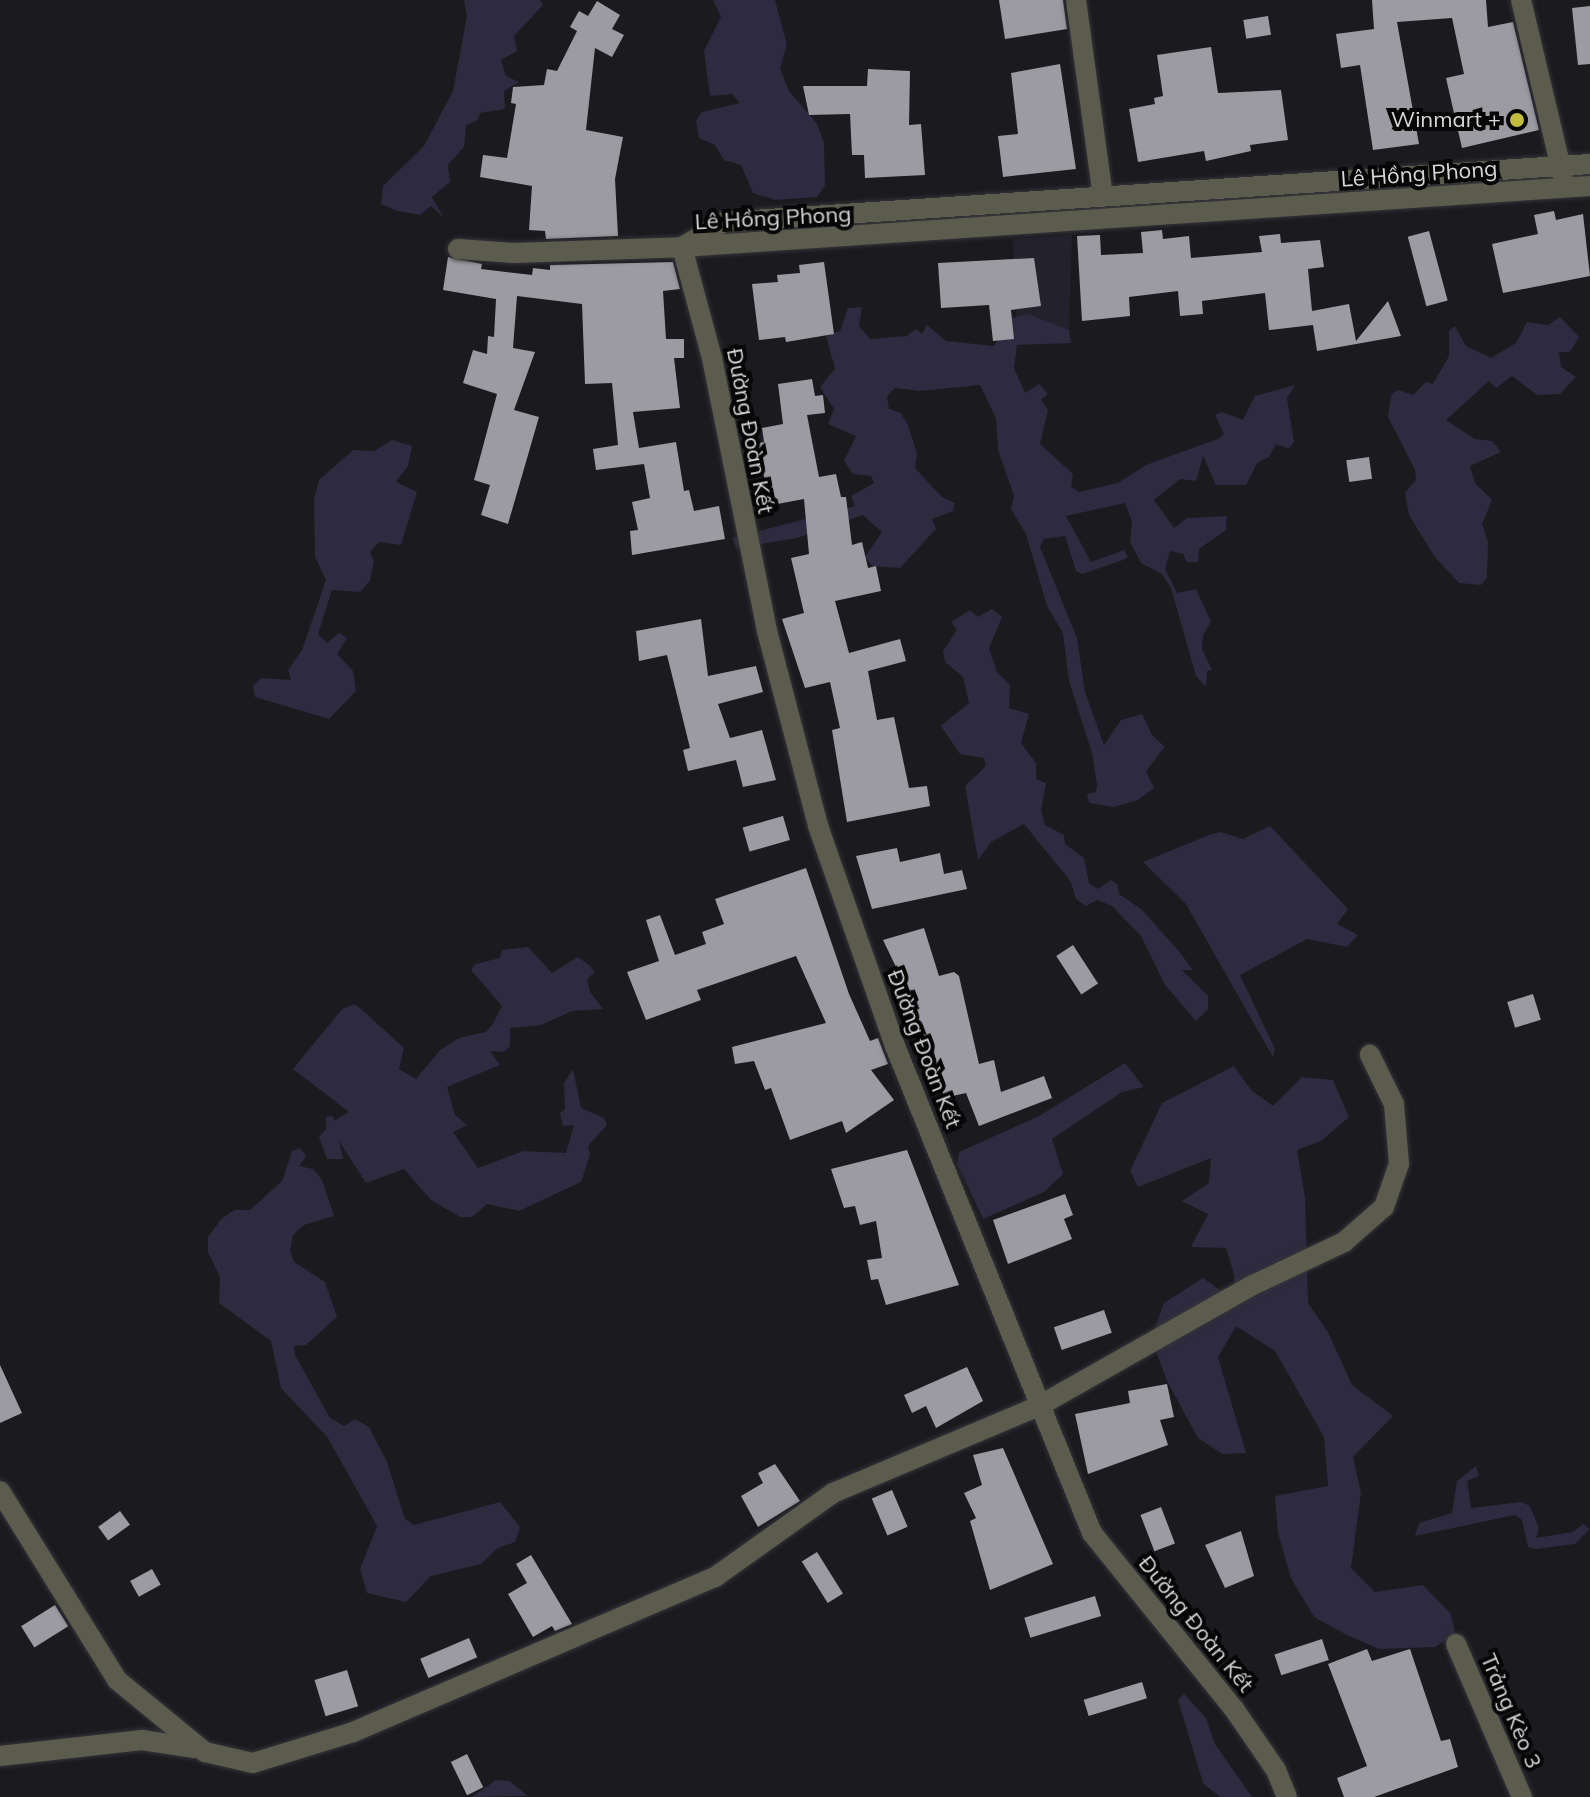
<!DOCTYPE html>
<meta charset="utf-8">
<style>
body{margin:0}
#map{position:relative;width:1590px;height:1797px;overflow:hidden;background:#1b1a1f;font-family:Mulish,sans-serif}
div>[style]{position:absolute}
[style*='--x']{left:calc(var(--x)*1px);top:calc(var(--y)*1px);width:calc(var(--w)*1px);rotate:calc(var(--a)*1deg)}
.built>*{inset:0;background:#23212c}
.green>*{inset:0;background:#2e2a3f}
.building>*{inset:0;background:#9d9ba2;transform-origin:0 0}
.roads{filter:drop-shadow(0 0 2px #353439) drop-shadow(0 0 2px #353439)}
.minor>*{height:20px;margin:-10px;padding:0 10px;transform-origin:10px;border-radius:10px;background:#5c5c4e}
.dots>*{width:22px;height:22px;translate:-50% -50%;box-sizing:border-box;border:4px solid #060607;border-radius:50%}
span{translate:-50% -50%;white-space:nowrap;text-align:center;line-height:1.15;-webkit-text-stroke:8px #060607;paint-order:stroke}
.poi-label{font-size:22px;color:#d7d7da}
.right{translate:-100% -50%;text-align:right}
.street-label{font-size:22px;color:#d7d7da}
</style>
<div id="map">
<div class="built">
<div style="clip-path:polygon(1072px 235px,1069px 330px,1017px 345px,1013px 239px)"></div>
</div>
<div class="green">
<div style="clip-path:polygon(464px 0,540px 0,543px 5px,514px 36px,517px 51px,501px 60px,506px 76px,519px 82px,504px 91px,505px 109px,480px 113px,478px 120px,466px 125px,464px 147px,448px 165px,450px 182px,432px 197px,444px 218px,431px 206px,420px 215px,397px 211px,381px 204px,383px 186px,424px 146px,453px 91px,467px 16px)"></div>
<div style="clip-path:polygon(713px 0,775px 0,787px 45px,780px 68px,789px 91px,817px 124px,824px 143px,825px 185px,817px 197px,775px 200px,753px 193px,741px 165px,724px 160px,715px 145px,699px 138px,696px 120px,702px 112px,740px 103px,732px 94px,710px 96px,704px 51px,721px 17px)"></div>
<div style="clip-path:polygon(862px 307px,859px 326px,870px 339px,907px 336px,916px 329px,922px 334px,927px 325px,946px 341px,994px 346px,1009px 319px,1028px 314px,1069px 330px,1071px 343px,1017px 345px,1014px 368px,1025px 393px,1039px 384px,1048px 394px,1041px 400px,1048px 410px,1040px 444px,1073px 474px,1071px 487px,1079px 492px,1118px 483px,1146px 465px,1220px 438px,1224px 434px,1215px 415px,1222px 412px,1243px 420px,1255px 396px,1295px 385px,1287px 398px,1294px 442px,1289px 449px,1276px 444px,1269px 457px,1257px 463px,1246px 485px,1216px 485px,1203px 456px,1196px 481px,1180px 479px,1154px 500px,1174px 528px,1187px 518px,1227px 516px,1226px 530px,1199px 549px,1198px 562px,1187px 562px,1183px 554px,1170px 551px,1165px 569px,1177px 593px,1196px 589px,1211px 622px,1203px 635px,1202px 649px,1212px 670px,1207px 671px,1206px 687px,1196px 676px,1171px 588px,1162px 574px,1141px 563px,1130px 542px,1132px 521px,1125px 503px,1066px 516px,1091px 562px,1124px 550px,1128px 557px,1123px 560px,1082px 574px,1076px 571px,1065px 536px,1044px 539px,1040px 547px,1077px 638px,1085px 692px,1104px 745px,1121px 720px,1142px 714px,1152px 735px,1165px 747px,1146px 771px,1154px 788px,1138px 800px,1114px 807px,1089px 803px,1087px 794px,1096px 792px,1097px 785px,1092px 753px,1069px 681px,1063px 633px,1047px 606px,1026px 534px,1011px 509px,1014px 496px,998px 450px,996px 418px,980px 385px,919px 391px,895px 388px,887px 396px,889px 409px,901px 413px,908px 425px,917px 454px,915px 468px,942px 497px,955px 503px,953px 511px,932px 519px,936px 529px,900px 568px,872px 566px,865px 557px,882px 532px,863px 515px,797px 538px,736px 548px,732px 538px,855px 506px,851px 496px,874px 483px,871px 476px,853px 474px,844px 461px,856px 436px,828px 424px,834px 409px,820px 387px,835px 369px,826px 336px,840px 331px,848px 308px)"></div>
<div style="clip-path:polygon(1560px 317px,1579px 337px,1570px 352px,1559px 352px,1561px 367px,1576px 377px,1560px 394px,1537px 395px,1512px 376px,1496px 388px,1489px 381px,1446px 420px,1475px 439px,1492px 441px,1501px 452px,1470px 466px,1475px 483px,1492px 500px,1482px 524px,1488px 542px,1487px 578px,1481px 585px,1459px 583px,1434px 556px,1409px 515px,1405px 493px,1416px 480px,1415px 470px,1388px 417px,1391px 395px,1398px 390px,1413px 395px,1426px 382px,1433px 384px,1449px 356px,1449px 331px,1455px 326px,1466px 346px,1491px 358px,1516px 343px,1527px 322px,1548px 325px)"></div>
<div style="clip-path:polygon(392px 440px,412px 446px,408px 466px,396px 482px,417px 492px,401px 545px,379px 542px,370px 552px,374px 561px,370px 581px,360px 592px,332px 590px,318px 634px,327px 643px,339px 633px,347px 638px,337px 654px,353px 671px,356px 691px,329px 719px,255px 697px,253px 686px,261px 678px,291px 680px,288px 670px,302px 650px,326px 580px,315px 557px,314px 499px,319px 480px,353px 450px,374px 451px)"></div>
<div style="clip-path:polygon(992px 609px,1002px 617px,989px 648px,997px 672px,1010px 685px,1009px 708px,1029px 714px,1021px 743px,1036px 763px,1036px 779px,1046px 783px,1041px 811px,1045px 825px,1064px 835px,1065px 844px,1084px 858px,1089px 883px,1098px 889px,1111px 880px,1118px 885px,1119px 894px,1141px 909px,1178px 950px,1193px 970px,1182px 970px,1208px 996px,1208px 1009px,1196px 1021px,1165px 985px,1141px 936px,1112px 906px,1097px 900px,1086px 906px,1076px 899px,1071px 882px,1024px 824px,991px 842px,978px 860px,965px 786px,986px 766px,984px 758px,960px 754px,941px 726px,969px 703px,963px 677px,945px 662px,943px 651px,957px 630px,951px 622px,970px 610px,978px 617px)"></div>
<div style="clip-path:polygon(1270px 826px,1348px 909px,1337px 924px,1358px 935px,1347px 947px,1307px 939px,1240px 975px,1275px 1049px,1273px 1057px,1186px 904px,1143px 862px,1209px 835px,1221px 832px,1243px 839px)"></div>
<div style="clip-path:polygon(528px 947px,552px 973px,578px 957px,589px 965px,595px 972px,587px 979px,590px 992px,603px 1009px,572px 1011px,541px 1025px,510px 1028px,510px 1046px,504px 1052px,490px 1051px,500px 1065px,447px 1087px,455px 1115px,467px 1125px,453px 1132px,478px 1168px,523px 1151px,566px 1153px,574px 1125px,563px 1126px,560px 1113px,565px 1109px,564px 1083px,573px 1069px,581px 1108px,604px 1118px,607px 1125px,588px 1146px,590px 1155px,581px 1182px,519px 1211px,487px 1204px,472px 1217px,460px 1217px,431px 1200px,404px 1169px,366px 1183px,339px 1141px,343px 1159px,327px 1159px,319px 1137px,326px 1129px,326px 1117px,333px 1116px,334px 1121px,349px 1112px,293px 1069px,342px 1009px,354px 1004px,360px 1008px,404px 1048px,399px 1069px,416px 1079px,440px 1050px,459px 1038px,486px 1032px,494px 1022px,502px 1006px,471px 970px,475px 964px,500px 958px,502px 950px)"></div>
<div style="clip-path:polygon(1125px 1063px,1144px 1087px,1122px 1092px,1052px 1139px,1063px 1174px,1044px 1192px,983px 1219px,957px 1164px,959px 1152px,1039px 1116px)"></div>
<div style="clip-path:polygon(1234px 1066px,1251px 1090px,1273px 1106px,1302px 1077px,1333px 1080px,1349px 1117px,1321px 1141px,1297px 1150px,1305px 1197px,1308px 1303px,1328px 1332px,1352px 1385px,1393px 1416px,1353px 1457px,1361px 1493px,1351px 1568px,1375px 1592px,1423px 1585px,1451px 1614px,1455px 1634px,1435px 1647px,1379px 1649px,1347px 1635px,1314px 1617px,1291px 1578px,1278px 1533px,1275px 1496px,1328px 1486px,1324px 1437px,1275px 1351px,1236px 1326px,1218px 1357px,1246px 1453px,1222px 1454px,1198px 1438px,1167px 1381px,1151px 1338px,1164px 1303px,1203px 1278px,1234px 1300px,1234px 1274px,1226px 1248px,1191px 1247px,1208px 1214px,1182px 1201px,1209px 1183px,1211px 1158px,1138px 1187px,1130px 1171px,1162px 1103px)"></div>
<div style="clip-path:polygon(300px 1148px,306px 1156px,299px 1166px,313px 1169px,322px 1180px,334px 1216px,304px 1225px,293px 1235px,290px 1251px,294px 1262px,325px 1282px,337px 1317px,306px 1345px,294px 1346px,295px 1355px,330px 1418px,344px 1426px,355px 1419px,369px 1427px,387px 1462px,405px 1519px,414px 1525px,500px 1502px,520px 1527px,515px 1542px,498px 1548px,481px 1564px,431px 1576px,406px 1602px,367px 1593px,360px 1569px,377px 1526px,328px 1438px,281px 1388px,271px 1341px,219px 1303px,220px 1277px,208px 1252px,208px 1237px,222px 1218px,235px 1210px,250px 1210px,282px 1181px,292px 1151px)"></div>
<div style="clip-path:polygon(1476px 1466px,1479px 1476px,1467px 1481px,1471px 1508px,1521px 1502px,1530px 1506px,1539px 1528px,1536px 1538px,1573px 1532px,1583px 1524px,1590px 1529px,1575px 1544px,1536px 1549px,1528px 1547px,1522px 1520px,1515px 1515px,1415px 1536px,1419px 1523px,1452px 1513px,1457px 1481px)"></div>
<div style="clip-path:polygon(1184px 1694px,1206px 1718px,1215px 1744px,1252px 1797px,1220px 1797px,1203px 1783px,1178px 1700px)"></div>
<div style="clip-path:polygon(496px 1780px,510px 1781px,528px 1796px,472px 1797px)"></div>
</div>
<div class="building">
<div style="clip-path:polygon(999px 0,1063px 0,1067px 29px,1005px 39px)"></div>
<div style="clip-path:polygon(1372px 0,1486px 0,1488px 27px,1513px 22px,1539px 130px,1462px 148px,1446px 78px,1464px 74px,1452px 18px,1397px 22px,1419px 144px,1373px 150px,1360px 65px,1341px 68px,1336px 34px,1374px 29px)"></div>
<div style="clip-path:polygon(597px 1px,620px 15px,612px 29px,624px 35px,612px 57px,595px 48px,586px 130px,623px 137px,615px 179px,618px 236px,546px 239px,545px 231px,529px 230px,532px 186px,480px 177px,483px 155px,507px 158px,516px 104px,511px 103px,513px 87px,544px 85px,547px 69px,557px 71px,577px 31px,570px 27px,579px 11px,588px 16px)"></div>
<div style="clip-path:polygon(1590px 6px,1590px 64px,1578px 65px,1572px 8px)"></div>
<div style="left:1268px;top:16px;width:19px;height:25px;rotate:81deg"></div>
<div style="clip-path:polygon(1211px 47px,1218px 93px,1281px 90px,1288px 140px,1250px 145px,1251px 151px,1206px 161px,1204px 151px,1138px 162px,1129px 109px,1155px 104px,1154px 98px,1163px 96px,1157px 55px)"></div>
<div style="clip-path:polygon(1060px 64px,1076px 169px,1003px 177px,998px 136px,1018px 134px,1011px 73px)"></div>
<div style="clip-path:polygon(868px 69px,910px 71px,909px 125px,921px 124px,925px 175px,865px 178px,864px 155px,852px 155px,850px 114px,809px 115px,803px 86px,867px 86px)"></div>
<div style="clip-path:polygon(1554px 211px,1556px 220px,1583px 214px,1590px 276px,1503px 293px,1492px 244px,1538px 234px,1534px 215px)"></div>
<div style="clip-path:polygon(1162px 230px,1163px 239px,1189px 236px,1191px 258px,1262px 252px,1259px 236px,1280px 234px,1281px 243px,1320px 240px,1324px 267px,1308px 269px,1312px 311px,1349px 304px,1356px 341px,1388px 301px,1401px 336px,1317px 351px,1313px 325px,1269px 330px,1265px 293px,1202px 301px,1203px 314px,1180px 316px,1178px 291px,1129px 297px,1130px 316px,1082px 321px,1077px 236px,1100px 235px,1101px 255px,1143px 253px,1141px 232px)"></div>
<div style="left:1429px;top:231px;width:72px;height:22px;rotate:75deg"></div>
<div style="clip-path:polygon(448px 257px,482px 264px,481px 269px,532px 275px,533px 268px,550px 270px,550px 265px,673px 262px,680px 289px,663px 291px,666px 339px,684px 339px,684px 358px,674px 358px,680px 408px,633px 412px,639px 448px,676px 442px,684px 491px,689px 490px,694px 511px,719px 506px,725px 539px,632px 555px,630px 531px,638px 530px,632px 502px,650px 498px,644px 464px,596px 470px,593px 449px,618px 445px,612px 383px,585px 384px,582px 304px,517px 296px,513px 348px,535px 352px,514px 410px,539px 417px,508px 524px,481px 515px,490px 485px,474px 480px,497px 394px,463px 383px,473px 350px,487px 354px,488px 336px,494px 337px,496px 299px,443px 290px)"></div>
<div style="clip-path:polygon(1034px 258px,1041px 306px,1011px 310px,1014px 339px,993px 341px,989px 305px,941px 308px,938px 263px)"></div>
<div style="clip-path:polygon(824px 262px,834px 334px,786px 342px,785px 337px,759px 340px,752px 284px,778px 282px,777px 275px,800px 273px,799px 265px)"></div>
<div style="clip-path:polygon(812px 379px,815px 396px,823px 395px,825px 413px,807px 415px,819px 477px,836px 474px,841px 497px,846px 497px,852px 545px,862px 542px,868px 568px,876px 566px,881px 591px,835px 601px,849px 653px,900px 639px,906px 661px,868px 671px,877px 720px,894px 717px,909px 788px,927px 786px,930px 806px,847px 822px,832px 730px,840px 728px,830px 682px,805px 688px,782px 619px,804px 613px,791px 558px,809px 554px,804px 499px,772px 505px,755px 444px,764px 442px,762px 428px,783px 424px,778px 384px)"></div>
<div style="left:1369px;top:457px;width:22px;height:23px;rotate:82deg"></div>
<div style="clip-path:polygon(701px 619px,708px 676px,756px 666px,763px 692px,718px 704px,730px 738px,762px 730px,776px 780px,743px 787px,736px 760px,688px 771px,683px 750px,690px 748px,667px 655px,639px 661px,636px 631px)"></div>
<div style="left:783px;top:816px;width:25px;height:42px;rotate:74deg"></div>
<div style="clip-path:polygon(897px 848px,900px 862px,940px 853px,944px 874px,962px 870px,967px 889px,872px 909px,856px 856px)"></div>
<div style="clip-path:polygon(806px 868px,849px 994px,870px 1041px,878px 1038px,888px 1064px,871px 1070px,894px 1100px,846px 1133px,842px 1121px,790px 1140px,771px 1088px,765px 1090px,754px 1061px,735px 1064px,732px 1047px,826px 1023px,796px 956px,697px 990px,701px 1000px,646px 1020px,627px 972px,659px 961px,646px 920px,660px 915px,675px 955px,706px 944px,702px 932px,724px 924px,715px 899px)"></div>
<div style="clip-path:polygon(924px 928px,939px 976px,954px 972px,959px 976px,979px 1064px,994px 1060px,1001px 1092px,1044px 1076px,1052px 1098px,979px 1126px,966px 1093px,944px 1098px,933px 1047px,918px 1050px,913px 1029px,918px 1028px,908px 992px,883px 940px)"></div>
<div style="left:1073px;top:945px;width:46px;height:20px;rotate:57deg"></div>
<div style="left:1533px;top:994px;width:27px;height:27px;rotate:73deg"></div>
<div style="clip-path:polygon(907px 1150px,959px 1285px,886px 1305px,878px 1279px,871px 1280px,867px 1260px,882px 1258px,876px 1221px,860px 1225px,855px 1206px,844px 1208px,831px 1169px)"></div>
<div style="clip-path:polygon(1065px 1194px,1073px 1215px,1064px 1219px,1072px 1239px,1008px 1264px,993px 1220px)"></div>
<div style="left:1104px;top:1310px;width:24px;height:53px;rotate:71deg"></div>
<div style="clip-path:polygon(0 1365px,22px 1413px,0 1423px)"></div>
<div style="clip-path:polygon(967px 1367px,983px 1401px,936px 1428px,926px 1406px,912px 1413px,904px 1395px)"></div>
<div style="clip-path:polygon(1167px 1384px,1174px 1417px,1160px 1420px,1168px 1445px,1088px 1474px,1075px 1414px,1130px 1403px,1128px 1391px)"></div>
<div style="clip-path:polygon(1003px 1448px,1053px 1564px,990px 1590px,970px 1521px,976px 1518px,964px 1493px,982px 1485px,973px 1455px)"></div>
<div style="clip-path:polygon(775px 1464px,800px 1501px,758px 1527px,741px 1496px,763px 1483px,758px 1473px)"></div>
<div style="left:892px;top:1490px;width:40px;height:22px;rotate:67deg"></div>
<div style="left:1161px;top:1507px;width:39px;height:22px;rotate:69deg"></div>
<div style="left:120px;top:1511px;width:17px;height:27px;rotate:54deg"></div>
<div style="clip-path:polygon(1241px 1531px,1254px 1576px,1225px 1588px,1205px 1545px)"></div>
<div style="left:817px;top:1552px;width:49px;height:18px;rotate:58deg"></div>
<div style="clip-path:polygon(531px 1555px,572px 1624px,555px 1631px,552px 1626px,533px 1637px,508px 1594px,527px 1583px,516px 1564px)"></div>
<div style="left:152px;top:1569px;width:18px;height:25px;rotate:61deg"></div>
<div style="left:1095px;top:1596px;width:21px;height:74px;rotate:73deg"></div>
<div style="left:55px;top:1605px;width:25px;height:40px;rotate:58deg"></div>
<div style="left:469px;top:1638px;width:21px;height:53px;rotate:67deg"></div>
<div style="left:1322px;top:1639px;width:22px;height:50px;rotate:72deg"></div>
<div style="clip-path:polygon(1367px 1649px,1372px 1661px,1410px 1649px,1441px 1741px,1450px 1739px,1458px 1767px,1374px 1797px,1344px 1797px,1337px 1778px,1367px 1766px,1328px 1664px)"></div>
<div style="left:347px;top:1670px;width:38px;height:34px;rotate:73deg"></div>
<div style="left:1142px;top:1682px;width:17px;height:61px;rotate:73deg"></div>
<div style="left:467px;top:1754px;width:37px;height:18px;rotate:64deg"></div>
</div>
<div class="roads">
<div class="minor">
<div style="--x:1076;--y:0;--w:198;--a:82.2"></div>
<div style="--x:1521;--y:0;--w:181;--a:76.6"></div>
<div style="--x:1590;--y:164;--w:868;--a:176.17"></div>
<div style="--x:724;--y:222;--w:49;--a:149.2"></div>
<div style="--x:682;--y:247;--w:910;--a:-3.84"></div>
<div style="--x:458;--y:249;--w:56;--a:4.1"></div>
<div style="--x:514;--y:253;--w:168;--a:-2"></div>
<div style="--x:682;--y:247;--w:115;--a:74.9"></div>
<div style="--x:712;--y:358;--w:278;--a:78.6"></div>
<div style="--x:767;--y:631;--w:202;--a:75.3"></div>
<div style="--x:818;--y:826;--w:233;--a:70.7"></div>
<div style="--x:895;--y:1046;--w:525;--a:67.98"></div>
<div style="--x:1092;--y:1533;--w:226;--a:51.1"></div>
<div style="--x:1234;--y:1709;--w:74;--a:55.5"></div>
<div style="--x:1276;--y:1770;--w:29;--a:68"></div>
<div style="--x:0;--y:1491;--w:222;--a:58.2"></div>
<div style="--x:117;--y:1680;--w:114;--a:39.3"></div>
<div style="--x:205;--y:1752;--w:49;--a:12.9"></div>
<div style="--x:253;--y:1763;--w:105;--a:-17.2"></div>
<div style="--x:353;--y:1732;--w:394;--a:-23.2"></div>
<div style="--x:715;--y:1577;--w:145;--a:-35.4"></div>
<div style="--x:833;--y:1493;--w:221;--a:-22.9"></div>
<div style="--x:1037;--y:1407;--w:248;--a:-29.5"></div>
<div style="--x:1253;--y:1285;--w:101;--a:-25.3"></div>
<div style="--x:1344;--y:1242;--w:53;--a:-41.2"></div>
<div style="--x:1384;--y:1207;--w:46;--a:-70.8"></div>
<div style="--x:1399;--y:1164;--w:60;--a:-94.8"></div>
<div style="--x:1394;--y:1104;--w:55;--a:-116.1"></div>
<div style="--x:1456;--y:1644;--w:167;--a:66.7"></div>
<div style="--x:0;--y:1756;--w:143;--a:-6.4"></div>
<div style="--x:142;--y:1740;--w:53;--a:8.7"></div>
</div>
</div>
<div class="dots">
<div style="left:1517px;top:120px;background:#c3bd3f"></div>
</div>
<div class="poi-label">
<span class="right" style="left:1501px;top:120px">Winmart +</span>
</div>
<div class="street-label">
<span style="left:1419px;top:174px;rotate:-4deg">Lê Hồng Phong</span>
<span style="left:773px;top:218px;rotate:-3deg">Lê Hồng Phong</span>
<span style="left:750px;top:431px;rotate:79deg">Đường Đoàn Kết</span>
<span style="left:924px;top:1049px;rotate:69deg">Đường Đoàn Kết</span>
<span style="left:1196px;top:1624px;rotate:51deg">Đường Đoàn Kết</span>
<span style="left:1511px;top:1711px;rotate:67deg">Trảng Kèo 3</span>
</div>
</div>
